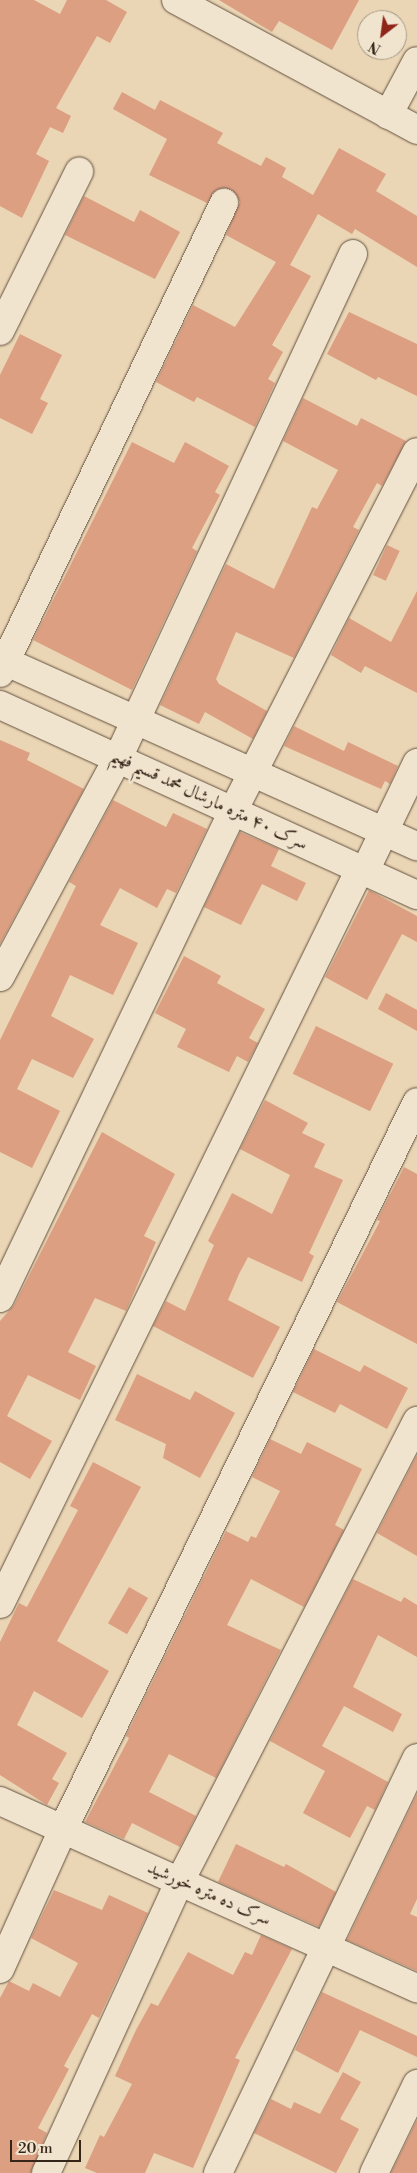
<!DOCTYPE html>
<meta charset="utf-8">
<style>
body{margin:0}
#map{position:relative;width:417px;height:2173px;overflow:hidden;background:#ead5b4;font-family:"Libre Bodoni",Amiri,serif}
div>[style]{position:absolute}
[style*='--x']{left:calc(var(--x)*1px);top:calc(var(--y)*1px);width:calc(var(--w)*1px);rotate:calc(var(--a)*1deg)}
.building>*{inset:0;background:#dc9f82;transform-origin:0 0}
.roads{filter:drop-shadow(0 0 1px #635140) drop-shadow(0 0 1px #635140)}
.minor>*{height:28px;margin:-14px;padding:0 14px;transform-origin:14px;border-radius:14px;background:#f1e4ce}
span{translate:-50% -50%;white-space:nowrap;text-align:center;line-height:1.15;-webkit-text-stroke:5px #f1e4ce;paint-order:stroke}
.street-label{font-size:18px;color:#362519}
.north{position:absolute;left:357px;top:10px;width:50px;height:50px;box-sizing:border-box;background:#f1e4ce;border:1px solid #a69886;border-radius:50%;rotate:210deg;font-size:14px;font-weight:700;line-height:20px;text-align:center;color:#362519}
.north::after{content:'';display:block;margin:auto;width:18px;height:22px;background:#8f2418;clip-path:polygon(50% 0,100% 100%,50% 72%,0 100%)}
.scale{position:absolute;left:10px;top:2140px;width:71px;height:22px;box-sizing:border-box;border:2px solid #362519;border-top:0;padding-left:6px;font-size:15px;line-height:18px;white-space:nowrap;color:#362519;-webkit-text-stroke:4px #f1e4ce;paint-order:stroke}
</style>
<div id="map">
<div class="building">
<div style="clip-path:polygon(0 0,34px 0,60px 14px,67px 0,106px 0,127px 12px,110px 43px,97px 36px,56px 108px,71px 116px,63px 133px,50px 127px,36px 154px,49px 161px,22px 218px,0 206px)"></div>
<div style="clip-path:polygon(219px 0,359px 0,332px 50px,279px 21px,272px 32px)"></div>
<div style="clip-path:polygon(122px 92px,155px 110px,160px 100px,223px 133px,217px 143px,261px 166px,266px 157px,286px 168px,282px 177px,313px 195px,339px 148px,386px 174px,376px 191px,417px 216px,417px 267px,355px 229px,352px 234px,318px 214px,290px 265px,311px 276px,272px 345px,283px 352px,268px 379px,275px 383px,255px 427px,197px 397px,194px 402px,156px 382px,193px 305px,235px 327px,276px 262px,226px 235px,240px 202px,231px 189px,216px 190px,207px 203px,149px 175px,167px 139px,113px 109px)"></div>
<div style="clip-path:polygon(84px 196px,134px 222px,140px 210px,180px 232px,155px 279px,65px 235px)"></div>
<div style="clip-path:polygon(349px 312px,417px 344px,417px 396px,378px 377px,376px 380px,327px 354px)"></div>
<div style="clip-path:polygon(20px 334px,62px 355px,40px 399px,48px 403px,32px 434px,0 418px,0 375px)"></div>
<div style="clip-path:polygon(303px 398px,357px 426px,361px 418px,406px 441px,382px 486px,377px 483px,353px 527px,359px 530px,294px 658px,236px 632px,216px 679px,219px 684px,267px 711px,253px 739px,205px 712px,199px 724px,160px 705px,226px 564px,274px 589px,312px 507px,317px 509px,338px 470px,283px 441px)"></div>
<div style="clip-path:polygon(132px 442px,174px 463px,185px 442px,229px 466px,215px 492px,220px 495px,192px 548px,197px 551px,132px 690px,33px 640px)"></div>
<div style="left:387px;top:545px;width:14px;height:33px;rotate:25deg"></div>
<div style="clip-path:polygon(417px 591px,417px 693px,365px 666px,361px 673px,331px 655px,349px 618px,391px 642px)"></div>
<div style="clip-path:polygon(294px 726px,344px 751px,348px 742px,398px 766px,390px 784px,385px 781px,381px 789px,284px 746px)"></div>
<div style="clip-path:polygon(0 740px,30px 753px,27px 760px,84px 789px,0 944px)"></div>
<div style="clip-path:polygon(113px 800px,166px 827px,173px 813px,207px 829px,176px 893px,167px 889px,157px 908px,120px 888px,100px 925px,138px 943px,113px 995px,70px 975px,51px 1016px,94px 1039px,73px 1078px,32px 1059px,17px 1089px,60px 1111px,32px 1168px,0 1152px,0 1040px,76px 886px,69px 882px)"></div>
<div style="clip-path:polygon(240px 832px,279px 849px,271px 866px,306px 883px,297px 901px,262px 884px,241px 925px,204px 907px)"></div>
<div style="clip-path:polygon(369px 890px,417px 916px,417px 942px,402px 934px,367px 1000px,325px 977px)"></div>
<div style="clip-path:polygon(184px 956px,221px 976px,217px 983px,265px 1009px,249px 1038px,258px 1043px,248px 1062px,237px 1056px,229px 1072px,177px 1047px,186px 1029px,155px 1013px)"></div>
<div style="clip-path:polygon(386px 993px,417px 1010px,417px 1031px,378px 1009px)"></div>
<div style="left:316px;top:1026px;width:86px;height:53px;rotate:26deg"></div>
<div style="clip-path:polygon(265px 1100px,308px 1123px,302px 1133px,325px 1144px,314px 1167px,343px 1180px,309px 1253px,314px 1256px,302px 1282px,248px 1257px,239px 1274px,228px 1300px,280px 1327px,253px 1378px,153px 1326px,166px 1301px,185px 1311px,214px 1245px,208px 1241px,232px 1193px,272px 1214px,290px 1175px,240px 1149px)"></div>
<div style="clip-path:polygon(102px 1132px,175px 1174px,144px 1236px,156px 1242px,126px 1311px,95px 1298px,68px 1352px,96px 1366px,80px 1400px,28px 1375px,7px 1416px,52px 1441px,30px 1479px,0 1462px,0 1321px,14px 1305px)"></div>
<div style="clip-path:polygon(404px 1167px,417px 1174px,417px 1344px,337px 1302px,380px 1221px,377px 1220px)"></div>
<div style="clip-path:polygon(314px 1349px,360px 1372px,364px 1365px,408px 1388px,387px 1429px,340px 1404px,335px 1413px,293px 1392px)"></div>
<div style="clip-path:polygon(137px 1374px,190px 1400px,195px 1391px,235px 1413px,200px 1478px,163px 1458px,166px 1444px,115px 1420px)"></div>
<div style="clip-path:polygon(270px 1439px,301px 1454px,307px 1442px,362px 1469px,335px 1525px,344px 1530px,304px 1607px,251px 1579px,227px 1625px,281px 1650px,216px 1778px,169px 1754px,149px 1792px,196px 1816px,180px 1847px,132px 1823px,124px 1839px,85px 1822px,129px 1738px,126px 1736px,226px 1531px,248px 1542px,251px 1536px,256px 1538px,280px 1491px,252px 1477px)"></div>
<div style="clip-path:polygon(417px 1455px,417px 1556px,377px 1533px)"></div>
<div style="clip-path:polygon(93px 1462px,141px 1487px,57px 1641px,109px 1671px,82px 1718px,34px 1691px,17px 1725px,67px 1753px,52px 1779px,59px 1783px,47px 1805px,0 1775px,0 1642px,19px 1603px,27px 1607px,78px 1510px,70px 1506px)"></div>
<div style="clip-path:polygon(353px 1579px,401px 1602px,404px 1597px,417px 1605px,417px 1657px,378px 1635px,353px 1687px,402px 1714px,393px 1732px,344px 1706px,322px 1746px,388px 1782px,375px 1810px,367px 1806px,350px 1838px,303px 1813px,325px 1771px,270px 1741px)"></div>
<div style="left:129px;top:1587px;width:22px;height:42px;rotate:30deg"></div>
<div style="clip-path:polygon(417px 1794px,417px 1899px,410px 1914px,417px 1917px,417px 1971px,347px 1940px)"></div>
<div style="clip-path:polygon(236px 1844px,284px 1867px,286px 1864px,336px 1892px,319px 1927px,218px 1882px)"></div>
<div style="clip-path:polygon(54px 1890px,102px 1910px,109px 1895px,148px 1913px,99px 2018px,92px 2014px,64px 2066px,69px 2069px,38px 2128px,47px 2133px,31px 2173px,0 2173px,0 1998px,9px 1981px,29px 1991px,33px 1983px,60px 1997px,78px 1963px,31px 1938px)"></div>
<div style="clip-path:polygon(261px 1935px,292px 1949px,235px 2058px,240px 2060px,193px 2168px,154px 2153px,145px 2173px,97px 2173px,85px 2168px,100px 2135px,104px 2137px,132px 2084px,115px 2076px,136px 2030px,151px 2003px,158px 2006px,188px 1952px,233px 1975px,245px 1952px,252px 1955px)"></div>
<div style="clip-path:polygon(322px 1992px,417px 2036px,417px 2057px,360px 2030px,338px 2073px,295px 2050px)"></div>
<div style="clip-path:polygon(343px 2072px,361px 2082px,340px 2119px,359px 2129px,336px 2173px,254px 2133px,271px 2099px,291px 2109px,294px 2102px,320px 2114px)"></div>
<div style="clip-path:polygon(417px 2120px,417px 2173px,391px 2173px)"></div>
</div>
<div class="roads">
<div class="minor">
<div style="--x:176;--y:0;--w:274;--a:28.3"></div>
<div style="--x:388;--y:115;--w:61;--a:-61.8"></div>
<div style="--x:0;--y:331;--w:178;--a:-63.6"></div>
<div style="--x:0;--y:659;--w:457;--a:24.2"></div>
<div style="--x:0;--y:673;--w:521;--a:-64.52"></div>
<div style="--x:0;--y:705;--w:458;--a:24.5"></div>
<div style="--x:365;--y:871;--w:120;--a:-64.3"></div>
<div style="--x:0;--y:977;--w:249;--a:-61.7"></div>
<div style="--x:118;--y:758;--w:556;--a:-65"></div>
<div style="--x:0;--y:1298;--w:540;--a:-64.43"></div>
<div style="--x:233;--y:811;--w:403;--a:-62.9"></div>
<div style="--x:0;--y:1604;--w:818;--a:-63.9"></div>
<div style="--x:0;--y:1801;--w:457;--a:24.2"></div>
<div style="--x:0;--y:1969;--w:156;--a:-65.7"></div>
<div style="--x:64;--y:1827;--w:806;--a:-64.04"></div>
<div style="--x:46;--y:2173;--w:319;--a:-65.4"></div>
<div style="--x:179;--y:1883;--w:520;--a:-62.74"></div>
<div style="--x:218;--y:2173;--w:460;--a:-64.4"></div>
<div style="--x:374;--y:2173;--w:99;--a:-64.2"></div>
</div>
</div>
<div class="street-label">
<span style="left:209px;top:800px;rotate:25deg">سرک ۴۰ متره مارشال محمد قسیم فهیم</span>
<span style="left:209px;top:1894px;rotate:24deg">سرک ده متره خورشید</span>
</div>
<div class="north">N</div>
<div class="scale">20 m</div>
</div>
